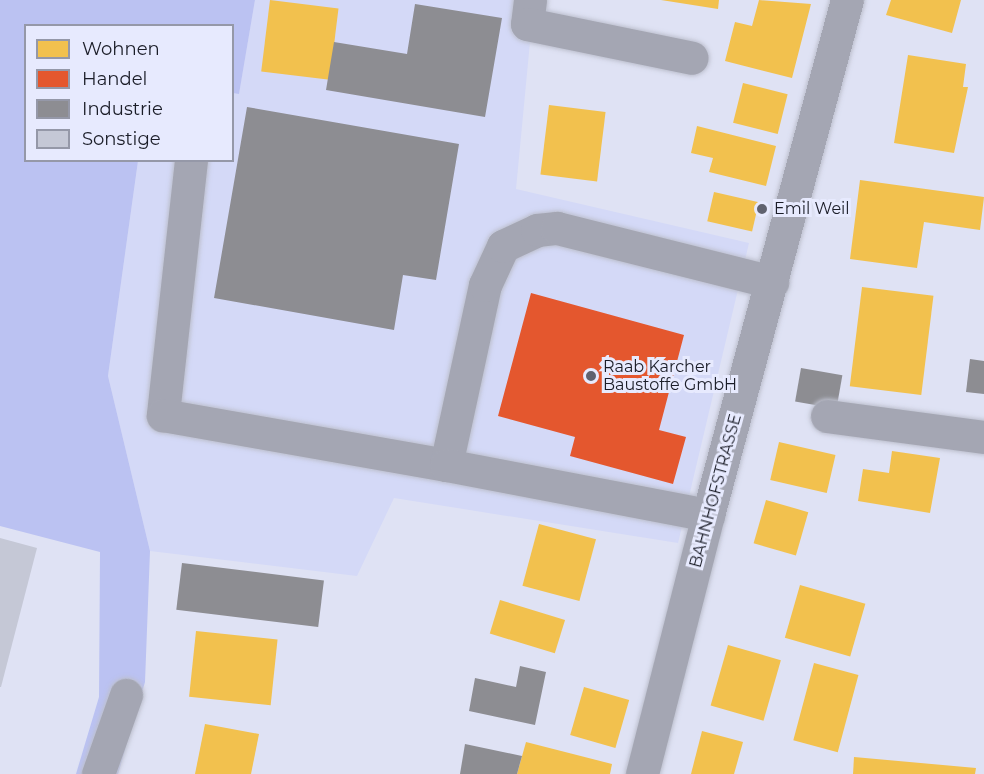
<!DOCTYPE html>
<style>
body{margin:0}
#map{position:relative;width:984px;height:774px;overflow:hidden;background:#dfe2f4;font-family:Montserrat,sans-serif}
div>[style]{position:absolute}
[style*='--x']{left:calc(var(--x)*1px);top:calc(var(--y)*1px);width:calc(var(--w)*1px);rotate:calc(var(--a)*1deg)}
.built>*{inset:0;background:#d4d9f7}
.green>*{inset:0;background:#bbc2f2}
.homes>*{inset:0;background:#f2c14e;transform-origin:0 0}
.shops>*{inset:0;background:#e4572e}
.industry>*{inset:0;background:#8d8d92;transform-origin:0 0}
.building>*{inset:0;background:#c5c8d6}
.roads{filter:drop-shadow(0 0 2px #bdc0ce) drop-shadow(0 0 2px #bdc0ce)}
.minor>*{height:33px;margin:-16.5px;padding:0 16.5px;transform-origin:16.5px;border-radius:16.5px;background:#a4a6b3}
.dots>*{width:16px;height:16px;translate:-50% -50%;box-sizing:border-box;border:3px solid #e7eafe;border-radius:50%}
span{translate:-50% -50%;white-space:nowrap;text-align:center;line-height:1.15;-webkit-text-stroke:6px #e7eafe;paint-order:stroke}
.poi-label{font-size:16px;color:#1b1d28}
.left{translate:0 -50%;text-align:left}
.street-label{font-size:16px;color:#1b1d28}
.legend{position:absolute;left:24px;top:24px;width:210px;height:138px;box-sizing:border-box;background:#e7eafe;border:2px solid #9598a8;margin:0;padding:8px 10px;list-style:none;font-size:18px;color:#1b1d28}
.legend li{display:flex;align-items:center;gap:12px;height:30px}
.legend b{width:30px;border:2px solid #9598a8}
</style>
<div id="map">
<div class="built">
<div style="clip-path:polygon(255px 0,534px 0,516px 189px,749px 243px,678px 543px,394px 498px,357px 576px,150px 551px,108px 376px,138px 161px,232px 160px,233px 93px,239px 93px)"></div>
</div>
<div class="green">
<div style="clip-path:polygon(0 0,255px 0,239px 94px,233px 93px,232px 26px,26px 26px,26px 160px,138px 161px,108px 376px,150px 551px,145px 682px,118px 774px,76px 774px,99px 697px,100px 552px,0 526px)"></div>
</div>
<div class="homes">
<div style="left:270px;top:0;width:69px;height:72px;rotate:7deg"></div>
<div style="clip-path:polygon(661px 0,719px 0,718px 9px)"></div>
<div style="clip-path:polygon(759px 0,811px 4px,792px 78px,725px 61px,735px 22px,752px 26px)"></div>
<div style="clip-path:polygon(891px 0,961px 0,952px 33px,886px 15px)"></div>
<div style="clip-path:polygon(908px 55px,966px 64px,963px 87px,968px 87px,954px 153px,894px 143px)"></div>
<div style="left:743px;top:83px;width:46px;height:41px;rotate:14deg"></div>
<div style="left:549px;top:105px;width:57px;height:70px;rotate:7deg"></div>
<div style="clip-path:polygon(697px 126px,776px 146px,766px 186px,709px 172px,713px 158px,691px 153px)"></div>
<div style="clip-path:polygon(860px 180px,984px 197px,980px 230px,924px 222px,917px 268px,850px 259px)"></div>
<div style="left:714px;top:192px;width:46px;height:30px;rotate:13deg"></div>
<div style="left:862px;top:287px;width:72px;height:100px;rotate:7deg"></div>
<div style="left:779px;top:442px;width:58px;height:39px;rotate:13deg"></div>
<div style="clip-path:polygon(892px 451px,940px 458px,930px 513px,858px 501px,863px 469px,889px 473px)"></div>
<div style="left:766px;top:500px;width:44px;height:45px;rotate:16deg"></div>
<div style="left:539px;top:524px;width:59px;height:64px;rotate:15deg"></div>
<div style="left:800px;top:585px;width:68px;height:55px;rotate:16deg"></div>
<div style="left:500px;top:600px;width:68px;height:35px;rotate:17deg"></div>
<div style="left:196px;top:631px;width:82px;height:66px;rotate:6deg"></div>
<div style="left:728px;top:645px;width:55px;height:63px;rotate:16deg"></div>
<div style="left:814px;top:663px;width:46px;height:80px;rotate:15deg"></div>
<div style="left:584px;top:687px;width:47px;height:50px;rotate:16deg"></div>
<div style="clip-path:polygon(205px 724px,259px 734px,251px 774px,195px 774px)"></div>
<div style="clip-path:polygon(702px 731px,743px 742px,734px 774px,691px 774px)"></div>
<div style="clip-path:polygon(526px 742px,612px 764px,610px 774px,517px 774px)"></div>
<div style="clip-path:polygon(854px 757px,976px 768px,975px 774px,853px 774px)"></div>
</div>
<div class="shops">
<div style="clip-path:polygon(531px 293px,684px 335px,659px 430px,686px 437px,673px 484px,570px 456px,575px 437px,498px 416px)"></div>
</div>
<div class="industry">
<div style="clip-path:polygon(415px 4px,502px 18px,485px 117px,326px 90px,334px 42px,407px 54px)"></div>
<div style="clip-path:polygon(247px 107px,459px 144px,436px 280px,403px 275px,394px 330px,214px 298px)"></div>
<div style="clip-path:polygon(970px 359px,984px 361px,984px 394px,966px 392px)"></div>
<div style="left:801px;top:368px;width:42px;height:34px;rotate:10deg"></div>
<div style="left:182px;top:563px;width:143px;height:47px;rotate:7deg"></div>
<div style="clip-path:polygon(520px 666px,546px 672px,535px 725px,469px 711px,475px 678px,516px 687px)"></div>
<div style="clip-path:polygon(465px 744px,522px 756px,517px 774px,460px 774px)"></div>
</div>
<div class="building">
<div style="clip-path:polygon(0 538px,37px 548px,1px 687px,0 687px)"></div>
</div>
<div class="roads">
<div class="minor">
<div style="--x:530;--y:0;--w:24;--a:97"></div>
<div style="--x:527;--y:24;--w:168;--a:11.6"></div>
<div style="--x:191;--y:160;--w:257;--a:96.3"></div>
<div style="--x:163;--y:415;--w:287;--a:10"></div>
<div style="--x:446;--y:465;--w:184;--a:-77.8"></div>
<div style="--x:485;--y:285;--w:43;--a:-65.2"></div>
<div style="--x:503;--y:246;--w:38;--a:-25"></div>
<div style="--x:537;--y:230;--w:20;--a:-6"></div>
<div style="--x:557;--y:228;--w:222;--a:14.1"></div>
<div style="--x:827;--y:416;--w:158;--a:7.6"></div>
<div style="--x:446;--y:465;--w:267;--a:10.8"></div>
<div style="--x:98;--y:774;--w:84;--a:-70.5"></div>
<div style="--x:642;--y:774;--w:267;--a:-75.7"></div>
<div style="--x:708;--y:515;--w:533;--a:-74.9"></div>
</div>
</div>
<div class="dots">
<div style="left:762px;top:209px;background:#60626f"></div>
<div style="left:591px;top:376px;background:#60626f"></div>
</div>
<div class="poi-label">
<span class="left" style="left:774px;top:209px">Emil Weil</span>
<span class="left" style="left:603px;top:376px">Raab Karcher<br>Baustoffe GmbH</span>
</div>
<div class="street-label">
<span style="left:716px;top:491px;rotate:-75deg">BAHNHOFSTRASSE</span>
</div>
<ul class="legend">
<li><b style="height:16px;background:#f2c14e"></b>Wohnen</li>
<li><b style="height:16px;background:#e4572e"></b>Handel</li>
<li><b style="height:16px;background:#8d8d92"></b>Industrie</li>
<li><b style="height:16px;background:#c5c8d6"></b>Sonstige</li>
</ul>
</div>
